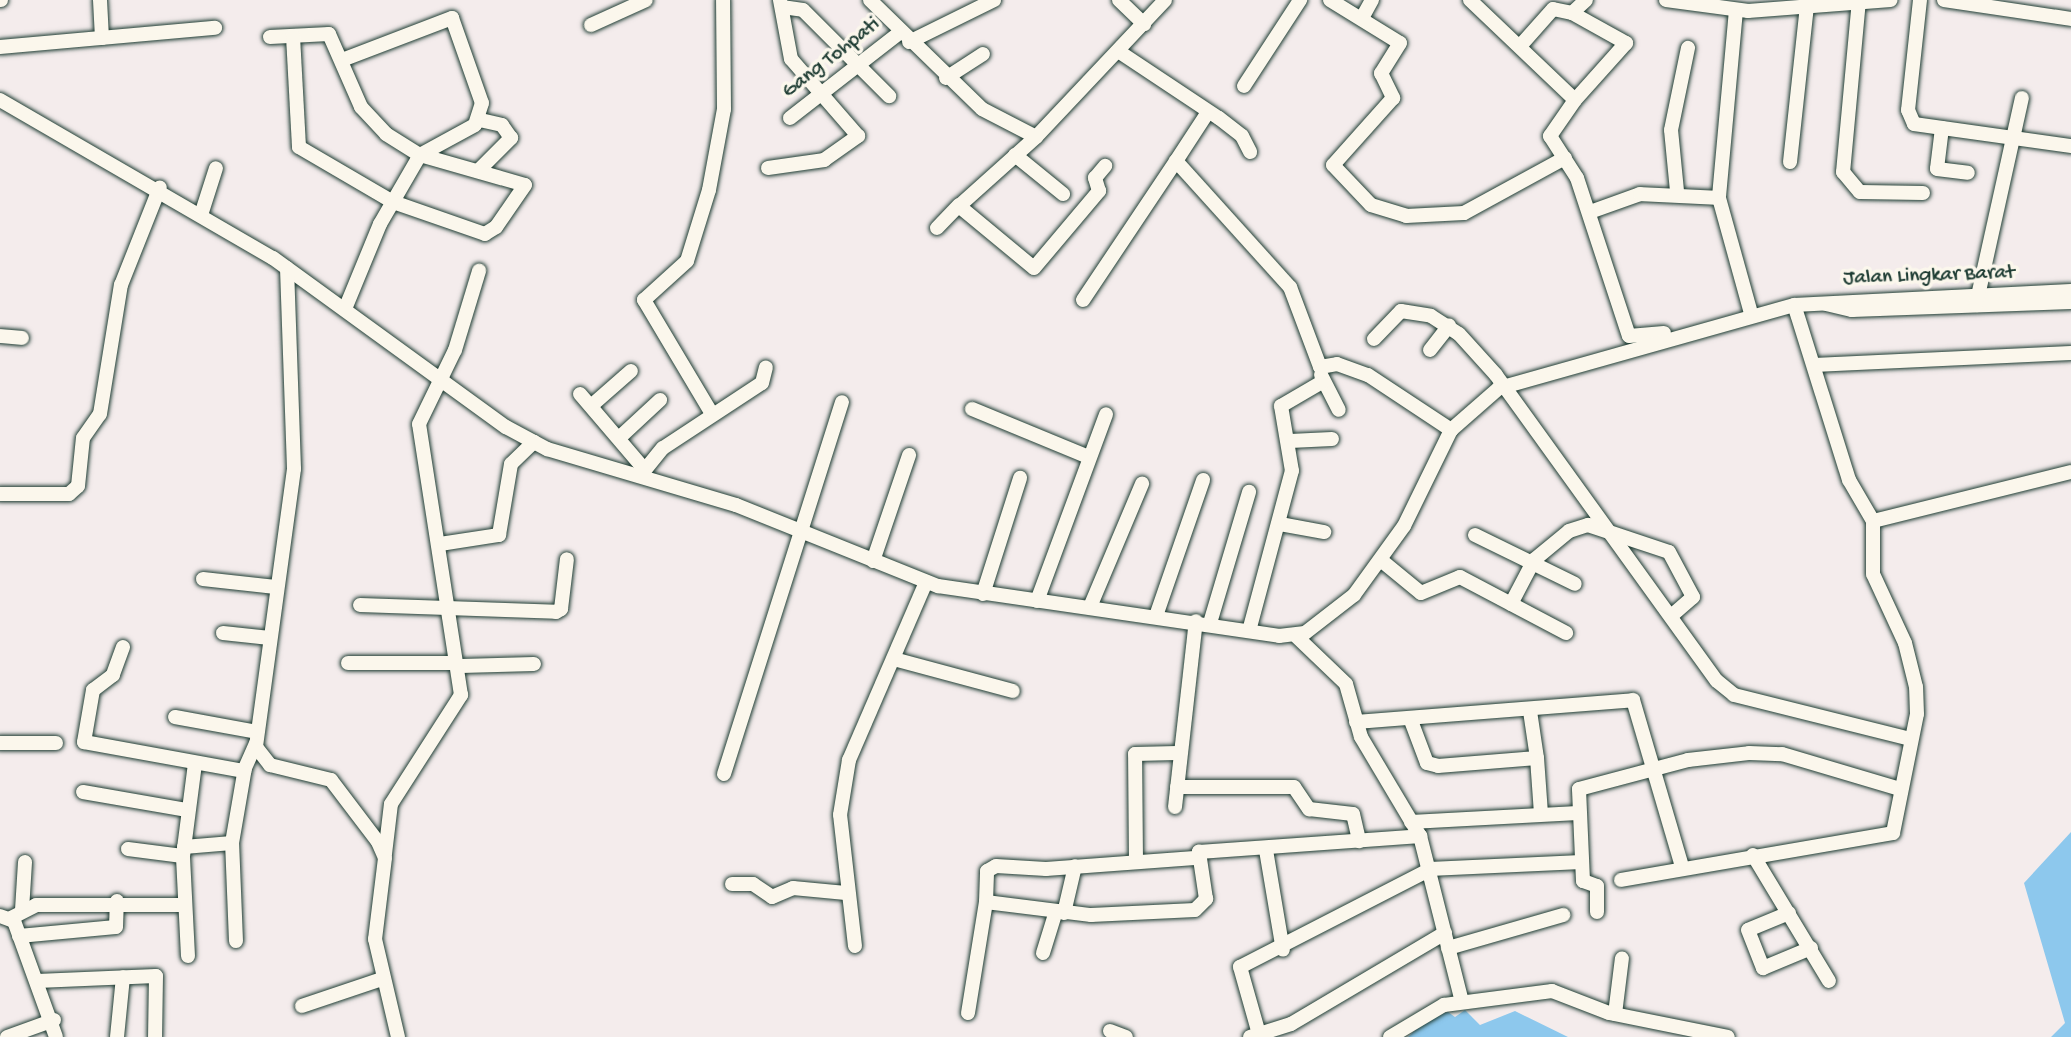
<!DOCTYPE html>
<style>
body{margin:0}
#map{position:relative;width:2071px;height:1037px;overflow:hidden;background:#f4ecec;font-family:"Gochi Hand",sans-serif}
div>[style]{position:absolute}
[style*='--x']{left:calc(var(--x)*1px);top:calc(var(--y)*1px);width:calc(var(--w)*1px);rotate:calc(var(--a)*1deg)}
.water>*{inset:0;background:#8dc8ed}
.roads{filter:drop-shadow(0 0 2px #1f3d34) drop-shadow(0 0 2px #1f3d34)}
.minor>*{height:14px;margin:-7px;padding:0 7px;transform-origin:7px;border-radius:7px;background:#fbf7ec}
span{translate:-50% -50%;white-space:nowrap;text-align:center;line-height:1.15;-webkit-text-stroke:7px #fbf7ec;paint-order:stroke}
.street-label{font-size:21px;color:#1f3d34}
</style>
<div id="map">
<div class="water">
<div style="clip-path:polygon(2071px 832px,2071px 1037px,2051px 1037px,2065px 1023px,2024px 883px)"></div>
<div style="clip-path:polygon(1465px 1010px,1480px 1025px,1515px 1011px,1568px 1037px,1408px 1037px,1429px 1017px,1448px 1012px,1455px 1017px)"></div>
</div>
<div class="roads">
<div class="minor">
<div style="--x:0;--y:0;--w:1;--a:0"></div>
<div style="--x:100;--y:0;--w:38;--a:87"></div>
<div style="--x:870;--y:0;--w:156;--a:44.2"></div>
<div style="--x:982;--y:109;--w:61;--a:27.4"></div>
<div style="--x:1036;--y:137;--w:188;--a:-46.7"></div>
<div style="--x:1119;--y:0;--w:35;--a:44"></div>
<div style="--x:1330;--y:0;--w:82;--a:31.6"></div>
<div style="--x:1400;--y:43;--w:36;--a:122"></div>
<div style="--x:1381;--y:73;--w:28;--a:64"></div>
<div style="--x:1393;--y:98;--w:90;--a:131.8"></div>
<div style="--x:1333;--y:165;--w:55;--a:46.5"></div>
<div style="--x:1371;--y:205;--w:37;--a:17"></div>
<div style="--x:1406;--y:216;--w:58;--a:-3"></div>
<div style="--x:1464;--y:213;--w:115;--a:-28.6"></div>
<div style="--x:1470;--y:0;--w:145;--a:43.6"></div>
<div style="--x:1575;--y:100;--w:44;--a:124.8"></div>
<div style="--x:1550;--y:136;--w:50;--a:57.3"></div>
<div style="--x:1577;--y:178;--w:166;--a:71.8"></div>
<div style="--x:1629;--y:336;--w:35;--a:-5"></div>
<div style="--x:1666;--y:0;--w:83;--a:7.6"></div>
<div style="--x:1748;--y:11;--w:143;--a:-4.4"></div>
<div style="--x:1859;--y:0;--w:173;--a:95.3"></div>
<div style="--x:1843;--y:172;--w:26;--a:50"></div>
<div style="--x:1860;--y:192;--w:63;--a:0.9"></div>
<div style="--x:1920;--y:0;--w:111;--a:96.2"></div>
<div style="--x:1908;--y:110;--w:15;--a:67"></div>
<div style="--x:1914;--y:124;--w:159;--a:8"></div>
<div style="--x:1944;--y:0;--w:128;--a:8.5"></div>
<div style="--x:782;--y:7;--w:21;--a:8"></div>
<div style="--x:803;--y:10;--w:122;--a:45"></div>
<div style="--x:1736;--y:10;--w:189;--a:95.2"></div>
<div style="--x:1719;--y:198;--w:119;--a:74.5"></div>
<div style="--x:1572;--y:13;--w:62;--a:29.1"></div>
<div style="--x:1626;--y:43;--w:76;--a:131.8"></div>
<div style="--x:1362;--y:18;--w:21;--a:-61"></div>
<div style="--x:591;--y:25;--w:60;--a:-24.4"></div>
<div style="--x:270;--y:37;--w:59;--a:-2.9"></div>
<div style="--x:329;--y:34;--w:80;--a:66.3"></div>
<div style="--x:361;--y:107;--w:37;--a:47"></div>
<div style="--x:386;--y:134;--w:40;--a:32"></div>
<div style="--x:420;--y:155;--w:109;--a:15.9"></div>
<div style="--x:525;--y:185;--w:51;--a:124.6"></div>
<div style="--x:496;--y:227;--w:13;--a:148"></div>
<div style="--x:485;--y:234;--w:97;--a:-160.8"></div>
<div style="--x:393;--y:202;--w:109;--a:-149.7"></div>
<div style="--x:299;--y:147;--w:111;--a:-93.1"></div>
<div style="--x:909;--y:42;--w:95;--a:-26.3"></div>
<div style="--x:1521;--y:45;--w:48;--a:-48.4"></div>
<div style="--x:1553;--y:9;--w:19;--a:12"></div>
<div style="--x:1572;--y:13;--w:19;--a:-43"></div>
<div style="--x:0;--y:47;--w:216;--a:-5.1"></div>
<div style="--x:1118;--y:51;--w:121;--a:33.6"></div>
<div style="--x:1219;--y:118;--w:29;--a:38"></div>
<div style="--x:1242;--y:136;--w:18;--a:63"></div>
<div style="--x:342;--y:60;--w:118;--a:-20.9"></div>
<div style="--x:452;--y:18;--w:90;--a:70.6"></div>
<div style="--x:482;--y:103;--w:23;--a:108"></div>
<div style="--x:475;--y:125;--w:63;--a:151.4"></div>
<div style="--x:420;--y:155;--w:80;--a:120.1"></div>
<div style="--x:380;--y:224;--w:92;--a:112.4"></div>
<div style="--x:946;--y:78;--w:44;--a:-33"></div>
<div style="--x:1244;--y:86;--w:103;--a:-56.9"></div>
<div style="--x:0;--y:100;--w:315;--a:30.1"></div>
<div style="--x:273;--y:258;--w:288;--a:36"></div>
<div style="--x:506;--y:427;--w:47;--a:28.2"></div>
<div style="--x:547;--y:449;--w:197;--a:16.5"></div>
<div style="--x:736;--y:505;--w:218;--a:21.9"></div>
<div style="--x:938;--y:586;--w:345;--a:8.3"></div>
<div style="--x:1279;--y:636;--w:26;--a:-7"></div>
<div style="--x:1305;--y:633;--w:62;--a:-37.8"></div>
<div style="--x:1354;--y:595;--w:85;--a:-54.1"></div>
<div style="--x:1404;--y:526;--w:107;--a:-63.9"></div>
<div style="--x:1451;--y:430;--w:64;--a:-41.2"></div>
<div style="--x:1499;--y:388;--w:306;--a:-15.7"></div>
<div style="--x:1794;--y:305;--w:277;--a:-2.9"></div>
<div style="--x:1208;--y:112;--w:59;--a:123.1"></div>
<div style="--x:1176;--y:161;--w:170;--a:47.9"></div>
<div style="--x:1290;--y:287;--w:85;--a:69.4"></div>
<div style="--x:1320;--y:367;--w:17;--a:-10"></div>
<div style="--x:1337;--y:364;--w:33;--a:20"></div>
<div style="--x:1368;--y:375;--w:100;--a:33.5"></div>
<div style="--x:790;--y:118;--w:138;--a:-37.9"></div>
<div style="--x:1942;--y:128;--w:41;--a:97"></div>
<div style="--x:1937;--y:169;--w:31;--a:7"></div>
<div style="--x:1036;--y:137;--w:103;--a:138.1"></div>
<div style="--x:959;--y:206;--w:97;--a:39.6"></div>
<div style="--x:1034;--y:268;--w:101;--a:-49.8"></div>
<div style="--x:1099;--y:191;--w:14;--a:-107"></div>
<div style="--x:1095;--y:178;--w:16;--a:-50"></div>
<div style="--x:1015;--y:155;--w:62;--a:39.1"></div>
<div style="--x:1790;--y:162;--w:157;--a:-83.8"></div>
<div style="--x:768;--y:168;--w:57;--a:-8.1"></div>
<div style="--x:824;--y:160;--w:42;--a:-35.2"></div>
<div style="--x:858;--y:136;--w:102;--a:-131"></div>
<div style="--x:791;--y:59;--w:60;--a:-100.6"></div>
<div style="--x:478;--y:171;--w:47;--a:-45"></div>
<div style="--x:511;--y:138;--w:16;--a:-125"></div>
<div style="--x:502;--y:125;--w:23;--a:-167"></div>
<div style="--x:1677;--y:191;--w:61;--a:-95.6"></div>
<div style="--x:1671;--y:130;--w:84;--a:-78.3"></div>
<div style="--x:1590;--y:212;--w:53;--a:-19.8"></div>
<div style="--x:1640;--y:194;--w:79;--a:2.9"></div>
<div style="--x:201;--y:215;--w:49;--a:-72.3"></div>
<div style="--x:937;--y:228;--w:32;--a:-46"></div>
<div style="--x:287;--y:268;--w:201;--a:88"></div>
<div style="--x:294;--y:469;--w:281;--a:97.8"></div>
<div style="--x:256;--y:747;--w:23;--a:52"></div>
<div style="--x:270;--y:765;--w:63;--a:13.8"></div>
<div style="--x:331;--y:780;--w:78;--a:52.8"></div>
<div style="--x:378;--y:842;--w:17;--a:66"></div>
<div style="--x:385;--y:858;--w:82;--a:97"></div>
<div style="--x:375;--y:939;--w:101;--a:76.8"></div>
<div style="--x:1083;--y:300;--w:167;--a:-56.2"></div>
<div style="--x:1826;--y:304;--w:27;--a:13"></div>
<div style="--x:1852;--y:310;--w:219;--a:-2.1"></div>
<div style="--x:1976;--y:305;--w:212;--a:-77.5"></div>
<div style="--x:0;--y:336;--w:22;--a:5"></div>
<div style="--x:1374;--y:339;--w:39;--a:-46"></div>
<div style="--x:1401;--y:311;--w:30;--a:9"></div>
<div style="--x:1431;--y:316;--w:33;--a:33"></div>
<div style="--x:1459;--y:334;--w:55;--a:47.9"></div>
<div style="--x:1496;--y:375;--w:377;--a:54.2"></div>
<div style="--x:1717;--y:681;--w:22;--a:39"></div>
<div style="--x:1734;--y:695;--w:182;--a:14"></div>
<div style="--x:1430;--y:350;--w:31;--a:-52"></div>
<div style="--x:1814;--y:365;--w:257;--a:-2.7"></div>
<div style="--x:1321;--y:375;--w:39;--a:63"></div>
<div style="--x:580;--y:394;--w:99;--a:49.5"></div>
<div style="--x:591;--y:406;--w:53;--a:-41.2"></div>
<div style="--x:972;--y:409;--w:123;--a:22.4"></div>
<div style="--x:712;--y:414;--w:133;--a:-120.8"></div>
<div style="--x:644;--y:300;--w:58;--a:-42.2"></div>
<div style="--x:687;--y:261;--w:74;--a:-72.8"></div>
<div style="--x:709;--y:190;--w:82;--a:-79.5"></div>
<div style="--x:724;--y:109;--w:109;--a:-90.5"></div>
<div style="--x:619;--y:438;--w:56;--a:-42.8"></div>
<div style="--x:1290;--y:441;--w:42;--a:-2.7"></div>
<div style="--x:640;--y:476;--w:36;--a:-51"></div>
<div style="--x:663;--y:448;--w:118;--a:-33.3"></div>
<div style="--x:762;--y:383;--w:16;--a:-76"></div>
<div style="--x:0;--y:494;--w:69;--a:0"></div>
<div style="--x:69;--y:494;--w:12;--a:-42"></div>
<div style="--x:78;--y:486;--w:48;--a:-84.1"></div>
<div style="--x:83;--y:438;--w:29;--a:-55"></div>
<div style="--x:100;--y:414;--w:131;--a:-80.8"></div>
<div style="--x:121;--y:285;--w:105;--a:-68.3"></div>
<div style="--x:1873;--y:521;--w:204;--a:-13.9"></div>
<div style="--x:1280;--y:524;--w:45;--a:10.3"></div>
<div style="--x:1475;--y:535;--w:111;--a:26.1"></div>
<div style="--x:440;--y:544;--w:60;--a:-8.7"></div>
<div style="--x:499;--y:535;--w:72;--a:-80.4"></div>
<div style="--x:511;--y:464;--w:32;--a:-44"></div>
<div style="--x:873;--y:561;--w:112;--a:-71.2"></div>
<div style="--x:1382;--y:561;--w:50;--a:39.4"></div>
<div style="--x:1421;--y:593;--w:42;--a:-22.3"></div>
<div style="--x:1460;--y:577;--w:120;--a:27.8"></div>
<div style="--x:203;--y:579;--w:73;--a:6.3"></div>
<div style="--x:983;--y:594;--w:122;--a:-72.3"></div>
<div style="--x:1037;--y:601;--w:199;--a:-69.7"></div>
<div style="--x:1511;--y:604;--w:50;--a:-62.4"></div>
<div style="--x:1534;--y:560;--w:45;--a:-39.6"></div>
<div style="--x:1569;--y:531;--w:20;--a:-18"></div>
<div style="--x:1588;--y:525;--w:85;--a:18.4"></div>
<div style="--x:1669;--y:552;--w:51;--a:61.9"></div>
<div style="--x:1693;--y:597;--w:29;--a:139"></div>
<div style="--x:360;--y:605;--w:196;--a:2"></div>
<div style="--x:556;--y:612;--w:6;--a:-31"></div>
<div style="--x:561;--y:609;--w:50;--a:-83.2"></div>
<div style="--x:1090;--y:607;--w:134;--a:-67.1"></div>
<div style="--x:1156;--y:616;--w:144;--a:-70.9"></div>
<div style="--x:1210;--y:623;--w:137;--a:-73.4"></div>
<div style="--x:1249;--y:631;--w:166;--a:-75"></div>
<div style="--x:1292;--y:471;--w:66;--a:-99.6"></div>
<div style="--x:1281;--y:406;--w:48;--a:-30.3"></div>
<div style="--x:223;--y:633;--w:47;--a:6.1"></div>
<div style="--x:1297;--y:637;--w:68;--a:43.8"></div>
<div style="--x:1346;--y:684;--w:55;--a:74.2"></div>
<div style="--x:1361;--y:737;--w:115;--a:59.2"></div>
<div style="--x:1420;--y:836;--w:171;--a:75.8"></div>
<div style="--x:123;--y:647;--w:30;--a:110"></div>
<div style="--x:113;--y:675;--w:25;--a:143"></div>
<div style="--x:93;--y:690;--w:53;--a:99.8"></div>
<div style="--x:84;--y:742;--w:163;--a:10.3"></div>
<div style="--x:894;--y:659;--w:123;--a:15.1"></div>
<div style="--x:348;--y:663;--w:108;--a:0"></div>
<div style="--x:461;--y:666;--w:73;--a:-1.6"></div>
<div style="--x:175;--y:717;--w:83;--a:10.4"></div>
<div style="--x:1410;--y:718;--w:48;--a:69.3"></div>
<div style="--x:1427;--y:763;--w:11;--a:15"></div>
<div style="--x:1438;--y:766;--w:99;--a:-4.6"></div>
<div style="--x:1537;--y:758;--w:48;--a:-98.5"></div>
<div style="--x:1356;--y:722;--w:278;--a:-4.5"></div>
<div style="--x:1633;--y:700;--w:173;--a:73.6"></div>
<div style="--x:0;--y:743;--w:56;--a:0"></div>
<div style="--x:1537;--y:758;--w:56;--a:85.9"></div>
<div style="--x:724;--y:774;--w:390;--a:-72.4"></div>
<div style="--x:1177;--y:787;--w:117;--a:0"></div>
<div style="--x:1294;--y:787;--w:27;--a:56"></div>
<div style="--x:1309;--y:809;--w:44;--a:6.5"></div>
<div style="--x:1353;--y:814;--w:28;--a:77"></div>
<div style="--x:83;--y:792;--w:106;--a:9.8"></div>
<div style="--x:1175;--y:807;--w:187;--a:-83.6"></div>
<div style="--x:1411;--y:822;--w:167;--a:-3.1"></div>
<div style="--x:184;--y:847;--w:48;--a:-4.8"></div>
<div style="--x:128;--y:849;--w:55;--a:7.3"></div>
<div style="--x:1266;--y:850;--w:101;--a:80.4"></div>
<div style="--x:385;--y:854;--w:50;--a:-83.2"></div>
<div style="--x:391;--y:804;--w:130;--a:-57.3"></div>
<div style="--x:461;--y:695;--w:274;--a:-98.8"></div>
<div style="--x:419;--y:424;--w:82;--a:-64.1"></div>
<div style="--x:455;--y:350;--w:83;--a:-73.1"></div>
<div style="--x:1753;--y:855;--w:147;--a:58.9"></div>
<div style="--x:1136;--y:861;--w:107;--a:-90.5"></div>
<div style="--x:1135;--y:754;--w:42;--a:-1.4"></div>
<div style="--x:1621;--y:880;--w:276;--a:-9.8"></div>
<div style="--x:1893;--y:833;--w:121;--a:-78.6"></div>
<div style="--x:1917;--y:714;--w:27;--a:-92"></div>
<div style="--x:1916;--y:687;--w:45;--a:-104"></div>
<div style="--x:1905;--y:643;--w:76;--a:-114.9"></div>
<div style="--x:1873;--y:574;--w:53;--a:-90"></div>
<div style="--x:1873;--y:521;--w:48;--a:-120.3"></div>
<div style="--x:1849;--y:480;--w:183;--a:-107.4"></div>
<div style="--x:732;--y:884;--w:21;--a:0"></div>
<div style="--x:753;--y:884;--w:23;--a:34"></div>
<div style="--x:772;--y:897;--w:23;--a:-23"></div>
<div style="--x:793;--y:888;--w:53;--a:5.4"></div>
<div style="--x:986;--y:902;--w:31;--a:-88"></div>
<div style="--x:987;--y:871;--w:10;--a:-29"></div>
<div style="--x:996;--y:866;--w:50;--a:3.4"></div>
<div style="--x:1046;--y:869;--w:149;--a:-4.2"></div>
<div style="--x:22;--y:910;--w:48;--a:-86.4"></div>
<div style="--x:1597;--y:912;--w:26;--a:-90"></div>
<div style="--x:1597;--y:886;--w:15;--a:-160"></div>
<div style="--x:1583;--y:881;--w:92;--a:-92.5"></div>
<div style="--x:1579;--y:789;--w:113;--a:-14.9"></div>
<div style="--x:1688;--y:760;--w:61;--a:-6.5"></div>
<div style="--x:1749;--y:753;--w:33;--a:2"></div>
<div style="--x:1782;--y:754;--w:123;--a:16.5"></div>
<div style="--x:1064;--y:913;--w:48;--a:-76.8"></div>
<div style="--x:1789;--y:913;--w:44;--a:157.5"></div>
<div style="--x:1748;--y:930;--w:41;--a:68.5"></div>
<div style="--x:1763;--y:968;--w:52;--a:-22.6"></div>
<div style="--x:0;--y:916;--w:15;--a:20"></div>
<div style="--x:14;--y:921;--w:123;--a:70.1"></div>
<div style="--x:11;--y:918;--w:28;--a:-27"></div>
<div style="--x:36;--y:905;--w:149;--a:0"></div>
<div style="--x:19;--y:936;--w:97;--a:-5.3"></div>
<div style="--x:116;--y:927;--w:26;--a:-88"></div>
<div style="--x:236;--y:941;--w:98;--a:-92.3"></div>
<div style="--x:232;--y:843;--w:76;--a:-80.2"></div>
<div style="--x:245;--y:768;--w:27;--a:-66"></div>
<div style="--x:855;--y:946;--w:132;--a:-96.5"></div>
<div style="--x:840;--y:815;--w:56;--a:-80.7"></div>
<div style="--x:849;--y:760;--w:194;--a:-66.6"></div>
<div style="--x:1448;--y:948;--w:120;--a:-16"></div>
<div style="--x:1043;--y:953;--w:44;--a:-72.8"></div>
<div style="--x:188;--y:956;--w:100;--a:-92.9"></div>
<div style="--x:183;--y:856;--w:93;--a:-82.6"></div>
<div style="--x:37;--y:981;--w:119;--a:-2.4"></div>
<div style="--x:156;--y:976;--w:61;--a:90.9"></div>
<div style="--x:302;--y:1006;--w:84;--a:-18.6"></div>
<div style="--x:968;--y:1013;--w:112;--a:-80.8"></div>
<div style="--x:986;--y:902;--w:106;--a:7.1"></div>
<div style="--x:1091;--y:915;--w:104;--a:-2.8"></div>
<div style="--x:1195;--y:910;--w:16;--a:-45"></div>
<div style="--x:1206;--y:899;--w:48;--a:-98.5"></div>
<div style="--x:1199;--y:852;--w:222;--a:-4.1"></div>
<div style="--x:1615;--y:1014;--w:56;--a:-82.9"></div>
<div style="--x:1110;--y:1031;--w:17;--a:21"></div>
<div style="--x:1259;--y:1034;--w:70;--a:-105.8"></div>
<div style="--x:1240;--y:967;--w:215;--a:-27.2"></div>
<div style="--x:1431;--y:869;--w:149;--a:-2.7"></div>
<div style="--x:7;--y:1037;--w:50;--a:-19.9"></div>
<div style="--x:117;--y:1037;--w:60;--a:-84.3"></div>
<div style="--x:1250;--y:1037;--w:43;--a:-17.6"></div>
<div style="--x:1291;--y:1024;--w:179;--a:-30.6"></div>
<div style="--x:1390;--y:1037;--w:63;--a:-30.7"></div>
<div style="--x:1444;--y:1005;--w:109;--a:-7.4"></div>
<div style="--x:1552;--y:991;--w:61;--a:21.1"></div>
<div style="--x:1609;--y:1013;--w:121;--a:11.4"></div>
</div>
</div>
<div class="street-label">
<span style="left:832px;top:59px;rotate:-38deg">Gang Tohpati</span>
<span style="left:1929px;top:277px;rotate:-2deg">Jalan Lingkar Barat</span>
</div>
</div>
